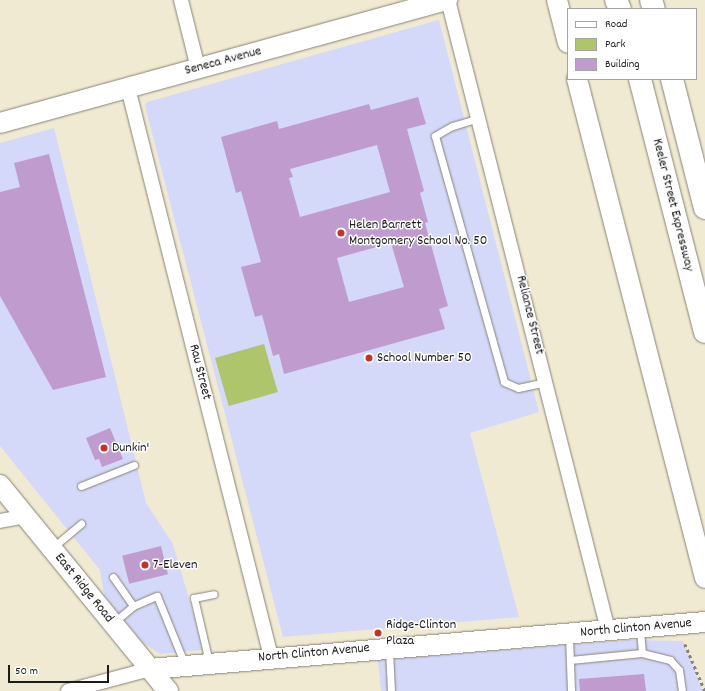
<!DOCTYPE html>
<style>
body{margin:0}
#map{position:relative;width:705px;height:691px;overflow:hidden;background:#f0ead2;font-family:Dekko,sans-serif}
div>[style]{position:absolute}
[style*='--x']{left:calc(var(--x)*1px);top:calc(var(--y)*1px);width:calc(var(--w)*1px);rotate:calc(var(--a)*1deg)}
.built>*{inset:0;background:#d4d8f9}
.green>*{inset:0;background:#aec56b;transform-origin:0 0}
.building>*{inset:0;background:#c09cce;transform-origin:0 0}
.path>*{height:2.5px;margin-top:-1.25px;transform-origin:0;background:repeating-linear-gradient(90deg,#868377 0 3px,transparent 0 6px)}
.roads{filter:drop-shadow(0 0 1px #868377) drop-shadow(0 0 1px #868377)}
.lane>*{height:7px;margin:-3.5px;padding:0 3.5px;transform-origin:3.5px;border-radius:3.5px;background:#fff}
.street>*{height:14px;margin:-7px;padding:0 7px;transform-origin:7px;border-radius:7px;background:#fff}
.secondary>*{height:20px;margin:-10px;padding:0 10px;transform-origin:10px;border-radius:10px;background:#fff}
.highway>*{height:22px;margin:-11px;padding:0 11px;transform-origin:11px;border-radius:11px;background:#fff}
.dots>*{width:11px;height:11px;translate:-50% -50%;box-sizing:border-box;border:2px solid #fff;border-radius:50%}
span{translate:-50% -50%;white-space:nowrap;text-align:center;line-height:1.15;-webkit-text-stroke:3px #fff;paint-order:stroke}
.street-label{font-size:14px;color:#1c1c1c}
.poi-label{font-size:14px;color:#1c1c1c}
.left{translate:0 -50%;text-align:left}
.legend{position:absolute;left:567px;top:8px;width:130px;height:72px;box-sizing:border-box;background:#fff;border:1px solid #a4a4a4;margin:0;padding:5px 7px;list-style:none;font-size:12px;color:#1c1c1c}
.legend li{display:flex;align-items:center;gap:8px;height:20px}
.legend b{width:20px;border:1px solid #a4a4a4}
.scale{position:absolute;left:8px;top:665px;width:101px;height:18px;box-sizing:border-box;border:2px solid #1c1c1c;border-top:0;padding-left:5px;font-size:12px;line-height:14px;white-space:nowrap;color:#1c1c1c;-webkit-text-stroke:3px #fff;paint-order:stroke}
</style>
<div id="map">
<div class="built">
<div style="clip-path:polygon(439px 20px,539px 412px,470px 433px,519px 617px,283px 637px,145px 106px,147px 102px)"></div>
<div style="clip-path:polygon(54px 128px,146px 503px,173px 544px,204px 650px,160px 654px,143px 643px,104px 595px,100px 570px,0 446px,0 143px)"></div>
<div style="clip-path:polygon(629px 640px,683px 641px,703px 691px,381px 691px,378px 660px)"></div>
</div>
<div class="green">
<div style="left:264px;top:344px;width:50px;height:51px;rotate:74deg"></div>
</div>
<div class="building">
<div style="clip-path:polygon(evenodd,418px 97px,426px 124px,407px 129px,424px 191px,420px 193px,428px 222px,425px 223px,448px 306px,439px 309px,445px 329px,284px 374px,279px 354px,273px 356px,262px 315px,255px 317px,241px 267px,261px 262px,241px 191px,236px 193px,221px 137px,277px 121px,279px 129px,369px 104px,371px 110px,418px 97px,377px 145px,390px 192px,300px 217px,289px 178px,293px 177px,290px 169px,377px 145px,418px 97px,391px 243px,404px 287px,349px 302px,337px 258px,391px 243px)"></div>
<div style="clip-path:polygon(49px 154px,106px 377px,53px 390px,0 296px,0 192px,20px 187px,14px 163px)"></div>
<div style="clip-path:polygon(110px 428px,123px 459px,102px 467px,99px 459px,95px 460px,86px 438px)"></div>
<div style="left:161px;top:546px;width:29px;height:40px;rotate:76deg"></div>
<div style="clip-path:polygon(644px 674px,646px 691px,580px 691px,579px 679px)"></div>
</div>
<div class="path">
<div style="--x:685;--y:644;--w:51;--a:66.9"></div>
</div>
<div class="roads">
<div class="lane">
<div style="--x:479;--y:118;--w:28;--a:163"></div>
<div style="--x:452;--y:126;--w:20;--a:150"></div>
<div style="--x:435;--y:136;--w:255;--a:74.3"></div>
<div style="--x:504;--y:382;--w:15;--a:23"></div>
<div style="--x:518;--y:388;--w:29;--a:-12"></div>
<div style="--x:81;--y:486;--w:57;--a:-21.6"></div>
<div style="--x:52;--y:548;--w:38;--a:-40"></div>
<div style="--x:113;--y:577;--w:35;--a:55"></div>
<div style="--x:113;--y:623;--w:26;--a:-40"></div>
<div style="--x:133;--y:606;--w:26;--a:-23"></div>
<div style="--x:157;--y:596;--w:74;--a:67.9"></div>
<div style="--x:569;--y:636;--w:55;--a:87.9"></div>
<div style="--x:389;--y:649;--w:42;--a:87.3"></div>
<div style="--x:642;--y:653;--w:29;--a:14"></div>
<div style="--x:670;--y:660;--w:13;--a:48"></div>
<div style="--x:679;--y:670;--w:21;--a:82"></div>
<div style="--x:570;--y:660;--w:72;--a:-5.6"></div>
<div style="--x:642;--y:653;--w:24;--a:-95"></div>
<div style="--x:209;--y:662;--w:66;--a:-103.2"></div>
<div style="--x:194;--y:598;--w:20;--a:-11"></div>
</div>
<div class="street">
<div style="--x:181;--y:0;--w:70;--a:76"></div>
<div style="--x:448;--y:0;--w:650;--a:75.75"></div>
<div style="--x:128;--y:88;--w:587;--a:75.89"></div>
<div style="--x:0;--y:521;--w:26;--a:-11"></div>
<div style="--x:68;--y:691;--w:85;--a:-15"></div>
</div>
<div class="secondary">
<div style="--x:557;--y:0;--w:44;--a:75.7"></div>
<div style="--x:577;--y:79;--w:515;--a:75.61"></div>
<div style="--x:0;--y:123;--w:464;--a:-15.4"></div>
<div style="--x:0;--y:485;--w:266;--a:50.8"></div>
<div style="--x:150;--y:669;--w:557;--a:-4.84"></div>
</div>
<div class="highway">
<div style="--x:616;--y:0;--w:10;--a:66"></div>
<div style="--x:651;--y:0;--w:9;--a:72"></div>
<div style="--x:640;--y:79;--w:261;--a:75.6"></div>
<div style="--x:672;--y:79;--w:133;--a:75.7"></div>
</div>
</div>
<div class="dots">
<div style="left:341px;top:233px;background:#c8321e"></div>
<div style="left:369px;top:358px;background:#c8321e"></div>
<div style="left:104px;top:448px;background:#c8321e"></div>
<div style="left:145px;top:565px;background:#c8321e"></div>
<div style="left:378px;top:633px;background:#c8321e"></div>
</div>
<div class="street-label">
<span style="left:223px;top:61px;rotate:-15deg">Seneca Avenue</span>
<span style="left:673px;top:205px;rotate:76deg">Keeler Street Expressway</span>
<span style="left:530px;top:315px;rotate:76deg">Reliance Street</span>
<span style="left:200px;top:372px;rotate:76deg">Rau Street</span>
<span style="left:84px;top:588px;rotate:51deg">East Ridge Road</span>
<span style="left:636px;top:628px;rotate:-5deg">North Clinton Avenue</span>
<span style="left:314px;top:653px;rotate:-5deg">North Clinton Avenue</span>
</div>
<div class="poi-label">
<span class="left" style="left:349px;top:233px">Helen Barrett<br>Montgomery School No. 50</span>
<span class="left" style="left:377px;top:358px">School Number 50</span>
<span class="left" style="left:112px;top:448px">Dunkin'</span>
<span class="left" style="left:153px;top:565px">7-Eleven</span>
<span class="left" style="left:386px;top:633px">Ridge-Clinton<br>Plaza</span>
</div>
<ul class="legend">
<li><b style="height:5px;background:#fff"></b>Road</li>
<li><b style="height:11px;background:#aec56b"></b>Park</li>
<li><b style="height:11px;background:#c09cce"></b>Building</li>
</ul>
<div class="scale">50 m</div>
</div>
